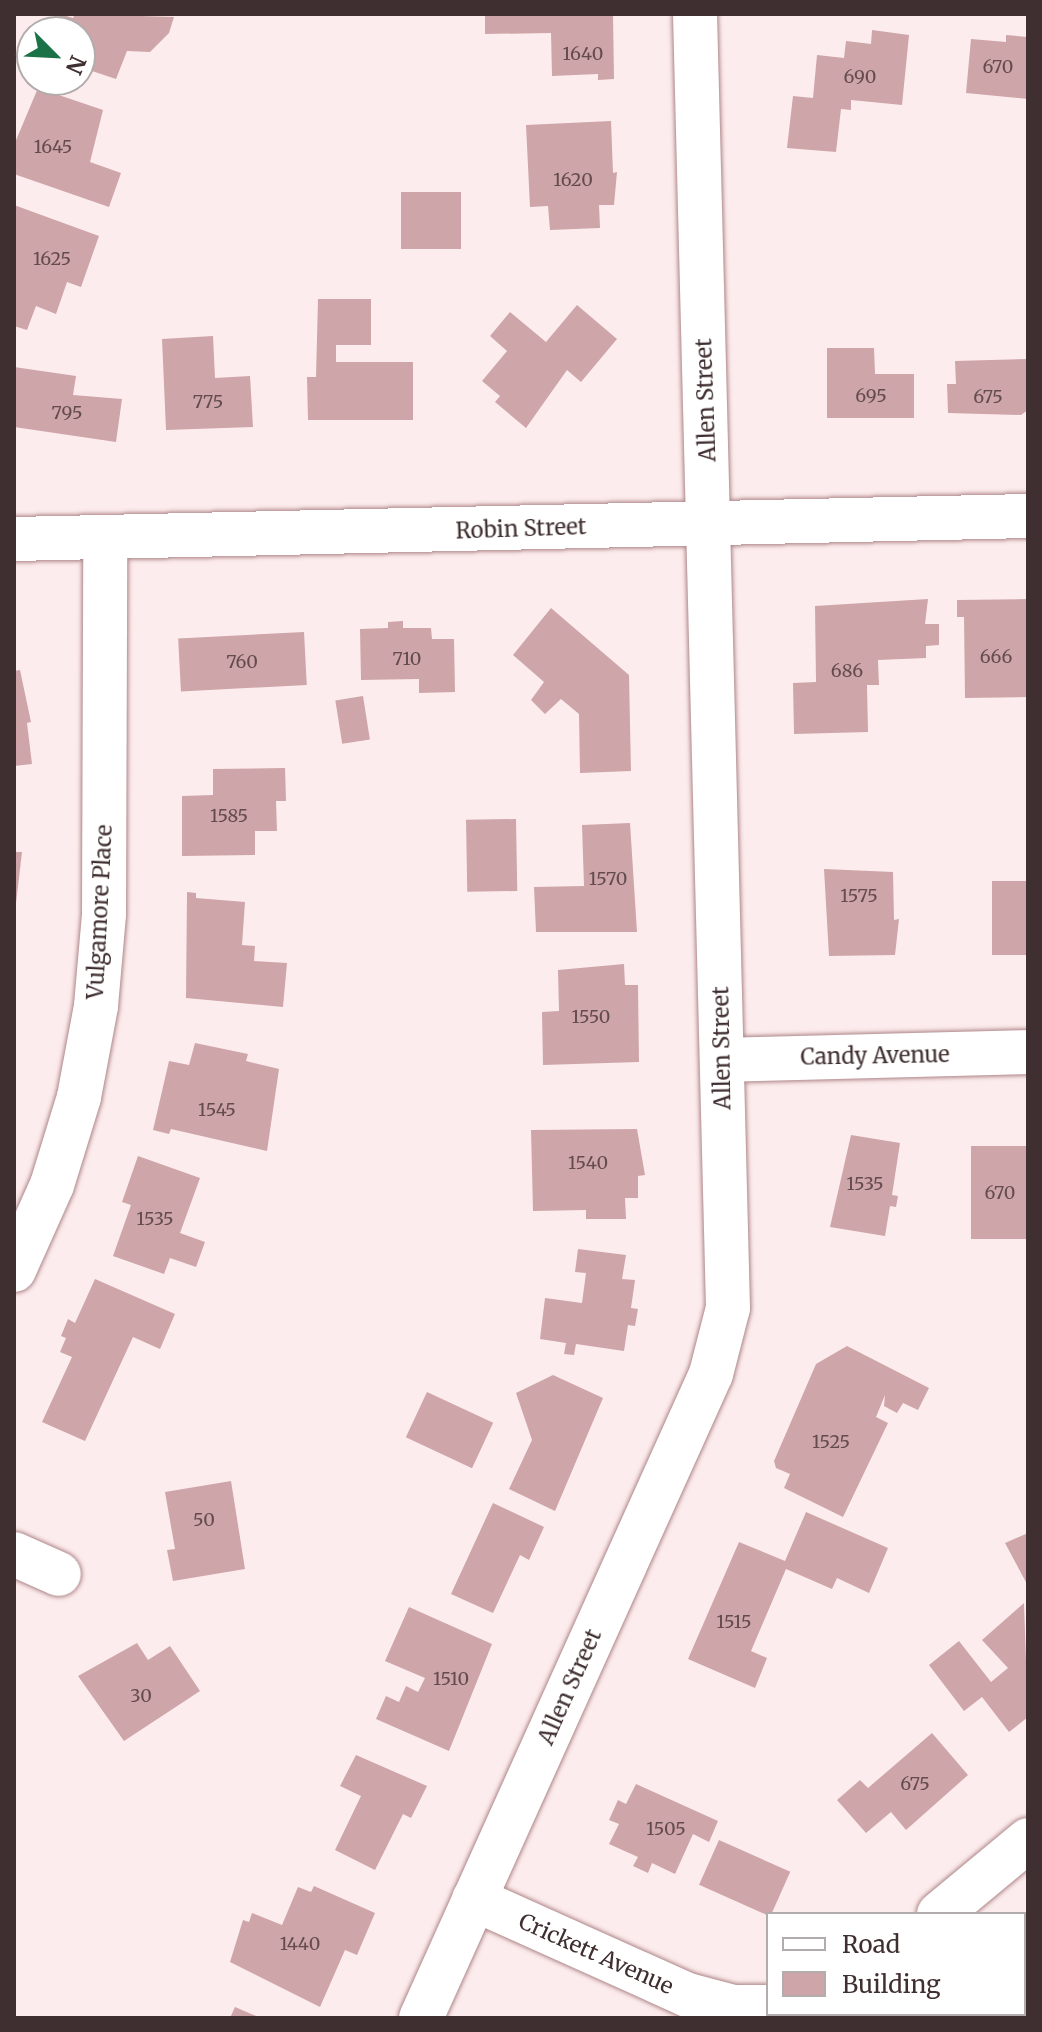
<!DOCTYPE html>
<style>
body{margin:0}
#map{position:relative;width:1042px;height:2032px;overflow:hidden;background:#fdeced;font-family:Merriweather,serif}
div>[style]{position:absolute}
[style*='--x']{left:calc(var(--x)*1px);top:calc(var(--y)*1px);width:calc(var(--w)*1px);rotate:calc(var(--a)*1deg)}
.building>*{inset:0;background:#cea5a8;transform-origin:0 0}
.roads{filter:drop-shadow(0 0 2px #ae8689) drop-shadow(0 0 2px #ae8689)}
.minor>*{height:44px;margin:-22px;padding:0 22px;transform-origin:22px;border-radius:22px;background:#fff}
span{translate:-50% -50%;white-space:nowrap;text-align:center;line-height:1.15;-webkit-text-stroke:8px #fff;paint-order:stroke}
.number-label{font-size:18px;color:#644c4e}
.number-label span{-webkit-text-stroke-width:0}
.street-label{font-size:22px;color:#402f30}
.frame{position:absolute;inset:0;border:16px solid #402f30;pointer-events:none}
.legend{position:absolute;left:766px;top:1912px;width:260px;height:104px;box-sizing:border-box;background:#fff;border:2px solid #b3acac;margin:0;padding:10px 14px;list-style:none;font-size:24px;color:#402f30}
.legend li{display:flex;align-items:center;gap:16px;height:40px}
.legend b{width:40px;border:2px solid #b3acac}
.north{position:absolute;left:16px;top:16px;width:80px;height:80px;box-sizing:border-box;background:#fff;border:2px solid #b3acac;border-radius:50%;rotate:114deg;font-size:22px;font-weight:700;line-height:32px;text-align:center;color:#402f30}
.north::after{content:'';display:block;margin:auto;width:28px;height:36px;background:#1b7246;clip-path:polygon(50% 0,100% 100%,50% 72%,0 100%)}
</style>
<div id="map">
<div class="building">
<div style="clip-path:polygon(60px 14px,73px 18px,75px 14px,174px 17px,169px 33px,150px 52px,127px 51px,116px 79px,80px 67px,80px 32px,51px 32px)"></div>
<div style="clip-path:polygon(485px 14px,613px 14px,614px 79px,598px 80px,598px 74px,552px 76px,551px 33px,485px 34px)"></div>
<div style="clip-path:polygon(872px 30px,909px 35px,902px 105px,851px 100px,851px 110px,841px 109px,836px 152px,787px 148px,793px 96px,813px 98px,817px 55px,844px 58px,846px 41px,871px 44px)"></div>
<div style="clip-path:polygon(1006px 35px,1028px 37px,1028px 99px,966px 93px,971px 39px,1006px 42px)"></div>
<div style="clip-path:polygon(38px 88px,103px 110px,90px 162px,121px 173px,109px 207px,14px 174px,14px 145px)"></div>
<div style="clip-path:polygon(611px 121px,613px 173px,617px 172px,614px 205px,599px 205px,600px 228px,550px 230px,548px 206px,530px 207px,526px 125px)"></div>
<div style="left:401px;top:192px;width:60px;height:57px"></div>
<div style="clip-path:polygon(14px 205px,99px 236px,81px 287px,67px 282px,56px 314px,36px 306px,27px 330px,14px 326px)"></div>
<div style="clip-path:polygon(318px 299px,371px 299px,371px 345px,336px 345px,336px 362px,413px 362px,413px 420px,308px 420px,307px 377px,316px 377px)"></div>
<div style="clip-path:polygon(577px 305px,617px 339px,581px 382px,567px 370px,526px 428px,495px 402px,500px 396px,482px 381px,507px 351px,490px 336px,510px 312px,546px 342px)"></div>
<div style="clip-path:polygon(213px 336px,215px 378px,250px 376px,253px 427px,166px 430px,162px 339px)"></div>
<div style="clip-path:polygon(827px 348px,874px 348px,875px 374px,914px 374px,914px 418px,827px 418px)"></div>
<div style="clip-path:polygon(1028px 359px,1028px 410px,1021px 415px,948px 413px,947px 384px,956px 384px,955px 361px)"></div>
<div style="clip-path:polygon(14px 367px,76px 376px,73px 395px,122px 399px,116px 442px,14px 427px)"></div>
<div style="clip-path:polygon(928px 599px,925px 624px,939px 624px,939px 645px,926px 646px,926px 658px,878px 660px,879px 685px,867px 685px,868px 732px,794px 734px,793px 683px,816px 682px,815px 606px)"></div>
<div style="clip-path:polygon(1028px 599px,1028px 697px,965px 698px,964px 617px,957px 617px,957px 600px)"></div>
<div style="clip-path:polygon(551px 608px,629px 675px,631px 771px,580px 773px,579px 714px,561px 699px,545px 714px,531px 700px,544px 682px,513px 655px)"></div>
<div style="clip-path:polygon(403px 621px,403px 628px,431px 628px,432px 639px,454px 639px,455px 692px,419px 693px,419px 679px,361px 680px,360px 629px,388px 628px,388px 622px)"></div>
<div style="left:304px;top:632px;width:53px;height:126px;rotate:87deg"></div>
<div style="clip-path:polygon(20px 670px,31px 722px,27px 723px,32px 764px,14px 766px,14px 671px)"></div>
<div style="left:363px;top:696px;width:44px;height:28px;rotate:81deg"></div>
<div style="clip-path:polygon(285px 768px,286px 801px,276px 801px,277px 831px,255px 831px,255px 855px,182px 856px,182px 796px,213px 795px,213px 769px)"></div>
<div style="left:516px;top:819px;width:72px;height:50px;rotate:89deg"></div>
<div style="clip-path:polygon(630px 823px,637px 932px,536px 932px,534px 887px,584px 886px,582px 825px)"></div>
<div style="clip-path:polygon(14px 852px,22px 852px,16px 903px,14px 903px)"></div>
<div style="clip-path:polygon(824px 869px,893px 872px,894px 920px,899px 919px,895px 955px,829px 956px)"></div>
<div style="left:1028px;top:881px;width:74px;height:36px;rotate:90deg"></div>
<div style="clip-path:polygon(187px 892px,196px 893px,196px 898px,245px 902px,242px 945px,255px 946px,254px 961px,287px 963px,283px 1007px,186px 998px)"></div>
<div style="clip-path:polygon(624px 964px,625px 985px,638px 985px,639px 1062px,543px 1065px,542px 1012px,559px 1011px,558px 970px)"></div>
<div style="clip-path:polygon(195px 1043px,248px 1054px,246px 1061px,279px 1069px,267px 1151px,171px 1129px,169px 1134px,153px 1130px,169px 1061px,189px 1065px)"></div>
<div style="clip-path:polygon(637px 1129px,645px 1175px,638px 1176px,638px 1198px,625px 1198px,626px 1219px,586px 1219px,586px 1210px,533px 1211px,531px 1130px)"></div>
<div style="clip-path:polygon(851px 1135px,900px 1143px,892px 1195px,898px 1196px,896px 1207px,890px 1206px,885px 1236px,830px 1227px)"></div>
<div style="left:1028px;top:1146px;width:93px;height:57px;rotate:90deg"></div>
<div style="clip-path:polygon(138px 1156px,200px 1178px,180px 1233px,205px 1242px,196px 1267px,170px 1258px,164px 1274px,113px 1256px,131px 1205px,122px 1202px)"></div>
<div style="clip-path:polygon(578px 1249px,626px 1255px,622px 1279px,635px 1280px,631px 1308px,638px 1309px,635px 1326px,628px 1325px,624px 1351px,576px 1344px,574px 1355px,564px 1354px,566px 1343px,540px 1339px,545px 1298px,582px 1303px,586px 1273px,575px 1272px)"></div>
<div style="clip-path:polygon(95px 1279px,175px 1314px,160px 1349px,133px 1337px,85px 1441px,42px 1422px,72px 1357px,60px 1352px,66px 1338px,61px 1336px,68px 1319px,75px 1323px)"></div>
<div style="clip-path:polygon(847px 1346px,929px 1388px,918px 1410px,903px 1403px,897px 1413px,884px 1406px,885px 1395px,876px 1417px,888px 1423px,843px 1517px,784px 1488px,790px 1474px,776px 1468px,774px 1461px,816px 1364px)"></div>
<div style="clip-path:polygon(553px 1375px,603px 1398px,555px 1511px,509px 1489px,532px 1440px,516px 1393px)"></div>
<div style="left:427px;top:1392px;width:73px;height:50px;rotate:25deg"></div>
<div style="clip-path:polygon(231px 1481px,245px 1569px,173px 1581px,167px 1550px,175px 1549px,165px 1492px)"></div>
<div style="clip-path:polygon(493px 1503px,544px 1527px,529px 1560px,520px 1555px,493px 1613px,451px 1594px)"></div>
<div style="clip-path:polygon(806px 1512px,888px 1548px,869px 1593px,837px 1578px,832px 1589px,786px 1569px,751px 1651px,767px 1658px,755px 1688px,688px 1659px,739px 1542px,785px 1561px)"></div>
<div style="clip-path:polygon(1028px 1533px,1028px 1586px,1005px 1543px)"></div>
<div style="clip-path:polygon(1024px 1603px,1028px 1717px,1009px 1732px,982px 1697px,964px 1711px,929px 1665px,959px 1641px,991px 1682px,1008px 1668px,982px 1640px)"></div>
<div style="clip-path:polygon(409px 1607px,492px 1644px,449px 1751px,376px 1719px,386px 1696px,399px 1702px,406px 1686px,418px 1692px,425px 1678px,385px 1661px)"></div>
<div style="clip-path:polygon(137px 1643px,148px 1660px,170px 1646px,200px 1691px,124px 1741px,78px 1676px)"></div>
<div style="clip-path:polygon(932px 1733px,968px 1775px,906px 1830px,891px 1812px,866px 1833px,837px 1800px,860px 1780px,868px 1788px)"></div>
<div style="clip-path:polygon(356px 1755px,427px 1786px,411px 1818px,403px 1814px,375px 1870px,335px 1850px,361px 1796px,340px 1786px)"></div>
<div style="clip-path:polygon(636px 1784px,718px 1821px,709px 1842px,693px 1834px,675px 1874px,652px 1863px,648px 1873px,633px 1866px,638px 1857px,609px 1844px,619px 1824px,609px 1820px,618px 1800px,626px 1804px)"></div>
<div style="left:719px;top:1840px;width:78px;height:49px;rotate:24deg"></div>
<div style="clip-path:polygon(314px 1886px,375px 1913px,357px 1955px,345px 1950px,320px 2007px,230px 1962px,243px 1920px,249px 1922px,252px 1913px,282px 1925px,298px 1887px,311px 1892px)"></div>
<div style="clip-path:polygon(1028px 1953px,1028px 2018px,1007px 2018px,1003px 2014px,1024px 2014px)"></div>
<div style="clip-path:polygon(235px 2007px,261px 2018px,230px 2018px)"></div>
</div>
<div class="roads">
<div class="minor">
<div style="--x:14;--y:539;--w:1014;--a:-1.3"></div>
<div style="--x:722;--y:1060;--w:306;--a:-1.5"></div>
<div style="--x:14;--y:1270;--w:93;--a:-65.9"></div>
<div style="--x:52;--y:1185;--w:92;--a:-72.9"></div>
<div style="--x:79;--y:1097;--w:93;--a:-79.4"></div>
<div style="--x:96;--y:1006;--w:92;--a:-85"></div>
<div style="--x:104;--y:914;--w:373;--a:-89.8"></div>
<div style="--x:14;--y:1554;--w:49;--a:24"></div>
<div style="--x:474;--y:1899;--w:235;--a:24.2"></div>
<div style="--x:688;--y:1995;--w:47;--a:14.9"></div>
<div style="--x:733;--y:2007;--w:35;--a:0"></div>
<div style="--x:939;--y:1914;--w:116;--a:-39.7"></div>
<div style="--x:421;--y:2018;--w:706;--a:-65.76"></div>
<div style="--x:711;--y:1374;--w:68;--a:-75.6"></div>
<div style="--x:728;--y:1308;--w:1294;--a:-91.46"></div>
</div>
</div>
<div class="number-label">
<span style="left:583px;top:54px">1640</span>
<span style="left:998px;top:67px">670</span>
<span style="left:860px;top:77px">690</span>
<span style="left:53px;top:147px">1645</span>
<span style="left:573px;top:180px">1620</span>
<span style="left:52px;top:259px">1625</span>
<span style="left:871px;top:396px">695</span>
<span style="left:988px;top:397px">675</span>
<span style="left:208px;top:402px">775</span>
<span style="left:67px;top:413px">795</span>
<span style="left:996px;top:657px">666</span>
<span style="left:407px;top:659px">710</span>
<span style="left:242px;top:662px">760</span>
<span style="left:847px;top:671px">686</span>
<span style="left:229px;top:816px">1585</span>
<span style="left:608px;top:879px">1570</span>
<span style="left:859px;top:896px">1575</span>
<span style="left:591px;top:1017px">1550</span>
<span style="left:217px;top:1110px">1545</span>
<span style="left:588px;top:1163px">1540</span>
<span style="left:865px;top:1184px">1535</span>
<span style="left:1000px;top:1193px">670</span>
<span style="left:155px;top:1219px">1535</span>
<span style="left:831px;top:1442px">1525</span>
<span style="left:204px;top:1520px">50</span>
<span style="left:734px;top:1622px">1515</span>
<span style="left:451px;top:1679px">1510</span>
<span style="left:141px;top:1696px">30</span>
<span style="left:915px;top:1784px">675</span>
<span style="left:666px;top:1829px">1505</span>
<span style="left:300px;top:1944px">1440</span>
</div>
<div class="street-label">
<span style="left:706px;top:400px;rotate:-92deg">Allen Street</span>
<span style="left:521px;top:529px;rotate:-2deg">Robin Street</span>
<span style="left:100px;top:912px;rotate:-87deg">Vulgamore Place</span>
<span style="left:722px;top:1048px;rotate:-91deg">Allen Street</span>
<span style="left:875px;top:1056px;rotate:-1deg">Candy Avenue</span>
<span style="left:570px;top:1687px;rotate:-66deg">Allen Street</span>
<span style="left:596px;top:1954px;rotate:24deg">Crickett Avenue</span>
</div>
<div class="frame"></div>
<ul class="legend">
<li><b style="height:10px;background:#fff"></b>Road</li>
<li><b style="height:22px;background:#cea5a8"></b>Building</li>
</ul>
<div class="north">N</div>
</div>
